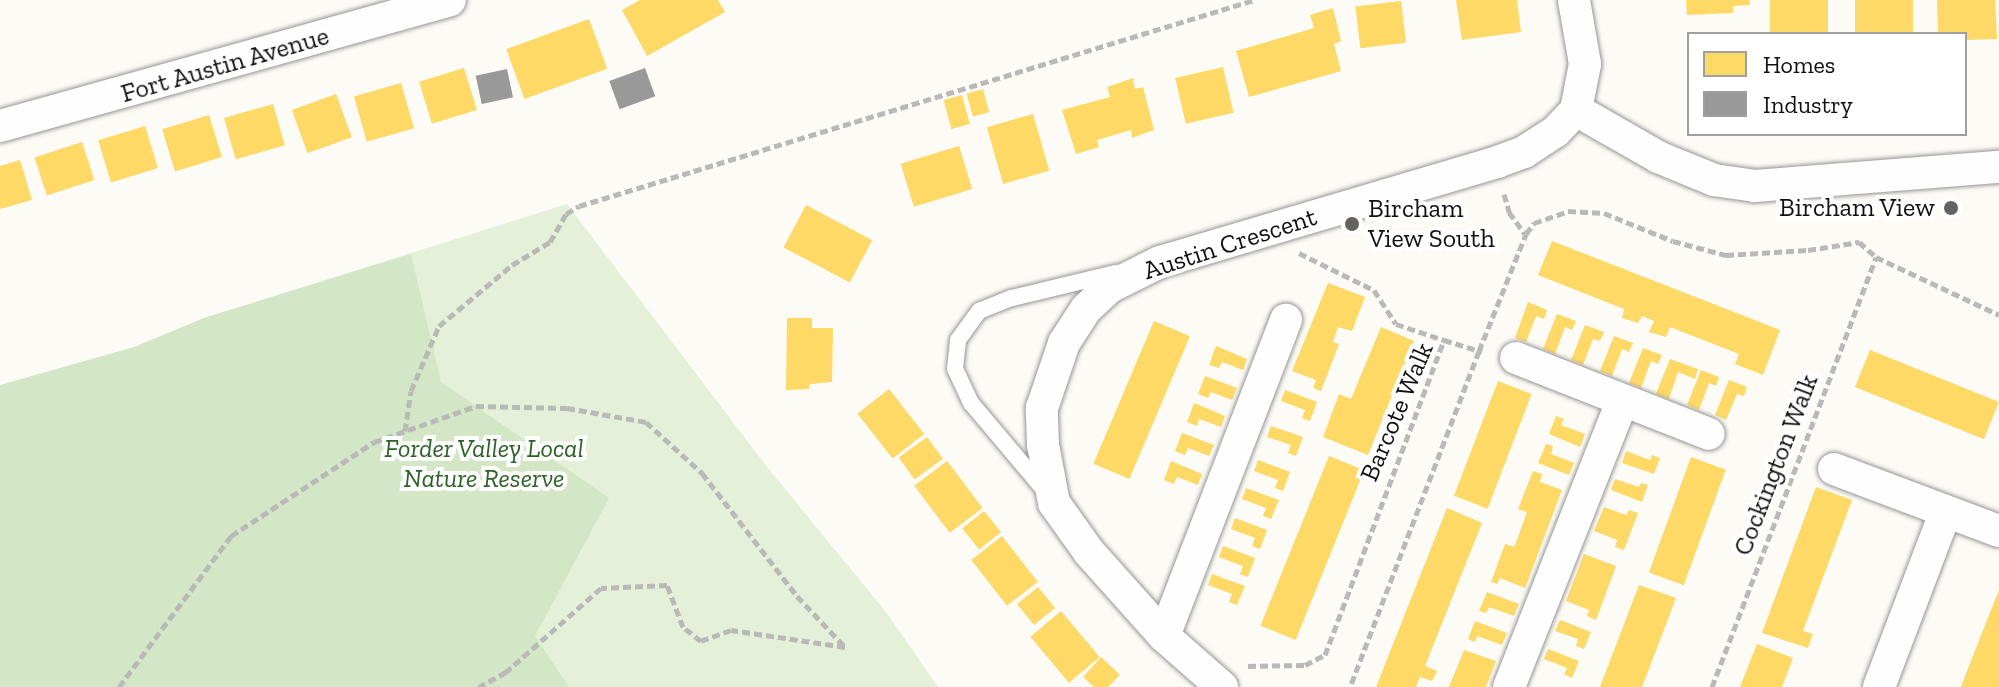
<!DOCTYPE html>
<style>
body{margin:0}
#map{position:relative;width:1999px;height:687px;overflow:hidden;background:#fcfbf6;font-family:"Zilla Slab",serif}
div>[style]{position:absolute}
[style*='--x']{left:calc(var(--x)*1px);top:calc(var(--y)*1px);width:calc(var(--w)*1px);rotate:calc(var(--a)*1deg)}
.green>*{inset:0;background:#e4f0d8}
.forest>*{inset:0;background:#d3e7c7}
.homes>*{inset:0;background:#ffd966;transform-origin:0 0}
.industry>*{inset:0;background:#999;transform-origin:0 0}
.path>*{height:5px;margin-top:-2.5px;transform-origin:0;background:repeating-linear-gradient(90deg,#b9b9b8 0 8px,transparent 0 12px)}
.roads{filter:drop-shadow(0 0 2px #969694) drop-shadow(0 0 2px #969694)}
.service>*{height:16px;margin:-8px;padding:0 8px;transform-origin:8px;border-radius:8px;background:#fffefe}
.minor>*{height:32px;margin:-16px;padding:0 16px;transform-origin:16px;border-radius:16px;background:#fffefe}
.dots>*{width:22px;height:22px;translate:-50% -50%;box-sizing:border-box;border:4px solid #fff;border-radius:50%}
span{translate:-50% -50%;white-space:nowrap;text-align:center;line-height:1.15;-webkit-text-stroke:8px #fff;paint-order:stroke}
.street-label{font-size:26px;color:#101010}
.poi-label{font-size:26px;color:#101010}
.right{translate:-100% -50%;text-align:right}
.left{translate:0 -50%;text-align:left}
.park-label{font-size:26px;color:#2b6424;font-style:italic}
.legend{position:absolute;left:1687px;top:32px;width:280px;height:104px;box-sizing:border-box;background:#fff;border:2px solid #9f9f9f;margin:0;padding:10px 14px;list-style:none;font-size:24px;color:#101010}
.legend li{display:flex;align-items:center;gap:16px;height:40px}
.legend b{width:40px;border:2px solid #9f9f9f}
</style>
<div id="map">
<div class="green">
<div style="clip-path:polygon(567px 204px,767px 467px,886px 612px,938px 687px,20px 687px,204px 318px)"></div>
</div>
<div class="forest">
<div style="clip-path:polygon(411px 254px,441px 382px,609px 498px,535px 636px,569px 687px,0 687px,0 385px,134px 347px,204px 318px)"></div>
</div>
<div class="homes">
<div style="clip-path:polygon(640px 0,718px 0,725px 12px,647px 56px,622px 10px)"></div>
<div style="clip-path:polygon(1456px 0,1517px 0,1521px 32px,1462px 40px)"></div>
<div style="clip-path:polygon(1686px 0,1749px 0,1750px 5px,1733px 6px,1733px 13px,1687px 15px)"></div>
<div style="left:1770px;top:0;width:58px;height:34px"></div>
<div style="left:1855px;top:0;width:58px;height:34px"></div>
<div style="clip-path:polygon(1937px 0,1995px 0,1997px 39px,1965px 40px,1965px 34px,1938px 34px)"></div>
<div style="left:1401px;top:1px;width:42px;height:46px;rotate:83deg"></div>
<div style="clip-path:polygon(1333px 8px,1341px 41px,1334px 44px,1341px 71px,1249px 97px,1236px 51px,1314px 28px,1310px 15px)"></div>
<div style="left:589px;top:19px;width:53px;height:88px;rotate:70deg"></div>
<div style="left:1223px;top:67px;width:47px;height:49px;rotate:77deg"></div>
<div style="left:464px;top:68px;width:44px;height:47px;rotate:73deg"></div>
<div style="clip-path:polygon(1133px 78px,1135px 89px,1143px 87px,1154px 130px,1132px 138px,1131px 130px,1097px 140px,1099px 147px,1076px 154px,1062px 110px,1110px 97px,1107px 87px)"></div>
<div style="left:401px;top:83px;width:47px;height:49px;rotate:74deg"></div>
<div style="left:983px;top:89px;width:24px;height:17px;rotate:75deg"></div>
<div style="left:336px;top:94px;width:46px;height:47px;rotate:70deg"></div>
<div style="left:962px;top:95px;width:30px;height:19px;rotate:75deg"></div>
<div style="left:273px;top:104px;width:43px;height:51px;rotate:74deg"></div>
<div style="left:1033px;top:114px;width:59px;height:48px;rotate:74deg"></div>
<div style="left:209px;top:115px;width:44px;height:49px;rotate:73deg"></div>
<div style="left:145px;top:126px;width:44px;height:49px;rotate:73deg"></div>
<div style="left:82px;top:142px;width:40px;height:50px;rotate:72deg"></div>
<div style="left:959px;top:146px;width:45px;height:61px;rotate:73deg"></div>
<div style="clip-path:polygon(20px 160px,32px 200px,0 209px,0 166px)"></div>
<div style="left:806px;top:205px;width:75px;height:48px;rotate:28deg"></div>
<div style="clip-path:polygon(1552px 241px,1780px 330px,1763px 375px,1735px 364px,1739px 354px,1670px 327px,1666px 337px,1649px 332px,1654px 321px,1642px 316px,1638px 323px,1622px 318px,1624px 309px,1538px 275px)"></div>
<div style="clip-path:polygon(1328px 283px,1365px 297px,1352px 331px,1338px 327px,1333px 342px,1339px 344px,1321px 391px,1313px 388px,1316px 380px,1292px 371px)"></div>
<div style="clip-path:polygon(1528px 302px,1547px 310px,1544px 319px,1536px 316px,1526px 342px,1515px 338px)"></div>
<div style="clip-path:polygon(1557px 314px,1576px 321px,1572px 330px,1565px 327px,1555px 354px,1543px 349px)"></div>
<div style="clip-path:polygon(787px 318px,812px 318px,812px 328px,833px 328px,832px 382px,810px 384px,809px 389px,786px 390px)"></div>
<div style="left:1154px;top:321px;width:39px;height:155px;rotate:23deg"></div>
<div style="clip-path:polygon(1585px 325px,1604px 332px,1600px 341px,1593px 339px,1583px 365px,1571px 360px)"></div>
<div style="clip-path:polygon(1381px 327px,1414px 341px,1368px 455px,1323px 437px,1339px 394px,1351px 399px)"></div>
<div style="clip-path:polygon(1614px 336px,1633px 343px,1629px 352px,1622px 349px,1612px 376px,1600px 371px)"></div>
<div style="clip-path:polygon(1216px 346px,1247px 359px,1243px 370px,1222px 362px,1219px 368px,1209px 365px)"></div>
<div style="clip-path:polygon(1643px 348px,1662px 355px,1658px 364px,1651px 361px,1641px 388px,1629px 383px)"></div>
<div style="left:1870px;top:350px;width:139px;height:40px;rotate:22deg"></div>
<div style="clip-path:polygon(1670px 359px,1698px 369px,1695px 379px,1678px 372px,1669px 399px,1656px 394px)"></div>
<div style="clip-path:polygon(1701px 370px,1719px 377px,1716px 386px,1709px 383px,1699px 410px,1687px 405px)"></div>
<div style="clip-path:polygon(1205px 376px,1237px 388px,1232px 400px,1211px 392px,1208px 398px,1198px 394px)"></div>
<div style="clip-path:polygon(1729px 380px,1747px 387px,1744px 396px,1737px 394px,1726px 420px,1715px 415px)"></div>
<div style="left:1498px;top:381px;width:36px;height:123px;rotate:21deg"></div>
<div style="left:889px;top:389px;width:57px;height:40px;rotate:52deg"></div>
<div style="clip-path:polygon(1285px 390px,1317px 402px,1310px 421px,1302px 418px,1305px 410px,1281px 401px)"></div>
<div style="clip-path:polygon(1194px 403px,1225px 416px,1221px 427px,1199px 419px,1197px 426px,1187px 422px)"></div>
<div style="clip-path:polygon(1556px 416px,1564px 419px,1561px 425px,1585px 434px,1580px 447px,1549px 434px)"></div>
<div style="clip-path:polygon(1271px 426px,1303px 437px,1296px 456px,1288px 453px,1291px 445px,1267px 437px)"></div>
<div style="clip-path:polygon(1182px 433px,1214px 445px,1209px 456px,1188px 448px,1185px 455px,1175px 451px)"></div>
<div style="left:927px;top:437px;width:27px;height:35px;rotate:54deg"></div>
<div style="clip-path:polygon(1546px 444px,1553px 446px,1551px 454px,1574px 463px,1569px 475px,1538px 463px)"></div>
<div style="clip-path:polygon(1626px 451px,1650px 460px,1652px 455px,1660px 458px,1654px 474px,1622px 463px)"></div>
<div style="left:1329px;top:456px;width:38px;height:183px;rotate:22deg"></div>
<div style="left:1691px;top:457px;width:37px;height:123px;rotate:20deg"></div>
<div style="clip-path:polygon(1258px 460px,1290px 472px,1283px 491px,1275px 488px,1278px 480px,1254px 471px)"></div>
<div style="left:947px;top:461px;width:59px;height:41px;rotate:53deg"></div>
<div style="clip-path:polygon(1171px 461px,1202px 474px,1198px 485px,1177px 477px,1174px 484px,1164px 480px)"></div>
<div style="clip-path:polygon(1533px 471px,1542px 474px,1540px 482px,1562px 490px,1525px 588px,1500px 578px,1497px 584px,1491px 582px,1505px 544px,1514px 547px,1517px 540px,1527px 512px,1518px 509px)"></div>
<div style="clip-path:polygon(1615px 479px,1639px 487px,1641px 483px,1648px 485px,1642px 502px,1611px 490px)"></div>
<div style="clip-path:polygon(1816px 487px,1852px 500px,1803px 631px,1813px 634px,1808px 648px,1762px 633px)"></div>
<div style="clip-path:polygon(1246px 488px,1279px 500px,1271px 519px,1263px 516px,1266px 508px,1242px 499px)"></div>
<div style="clip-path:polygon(1604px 507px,1626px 515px,1629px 510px,1638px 513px,1624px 550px,1615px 547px,1617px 540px,1594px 531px)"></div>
<div style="clip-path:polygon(1447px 508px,1482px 523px,1425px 666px,1437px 671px,1432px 681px,1420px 677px,1416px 687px,1376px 687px)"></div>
<div style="left:984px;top:511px;width:27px;height:28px;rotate:51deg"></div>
<div style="clip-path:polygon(1235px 518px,1267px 530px,1260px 549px,1252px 546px,1255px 538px,1231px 529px)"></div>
<div style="left:1002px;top:536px;width:58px;height:39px;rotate:52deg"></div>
<div style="clip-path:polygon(1223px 546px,1255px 558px,1248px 577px,1240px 574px,1243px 566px,1219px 557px)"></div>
<div style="clip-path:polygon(1584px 554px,1616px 566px,1596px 620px,1587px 616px,1589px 610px,1566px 601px)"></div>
<div style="clip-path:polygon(1212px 574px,1245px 586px,1237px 605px,1229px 602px,1232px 594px,1208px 585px)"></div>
<div style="clip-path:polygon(1639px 585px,1676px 598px,1665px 627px,1642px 687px,1600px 687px)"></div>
<div style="left:1038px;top:587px;width:27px;height:27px;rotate:51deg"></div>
<div style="clip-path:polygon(1999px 590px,1999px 687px,1961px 687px,1974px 653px)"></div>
<div style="clip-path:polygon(1487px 592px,1519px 604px,1514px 616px,1489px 607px,1486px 613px,1479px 611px)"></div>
<div style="left:1061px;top:611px;width:60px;height:40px;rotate:50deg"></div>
<div style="clip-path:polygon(1560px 620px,1591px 632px,1584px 649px,1576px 646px,1578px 639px,1555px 631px)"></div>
<div style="clip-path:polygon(1475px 621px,1507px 633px,1502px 645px,1477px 636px,1475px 642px,1468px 639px)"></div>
<div style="clip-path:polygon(1757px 644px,1793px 658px,1782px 687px,1740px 687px)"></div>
<div style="clip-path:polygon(1548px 649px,1579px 661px,1572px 678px,1564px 674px,1567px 668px,1544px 659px)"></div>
<div style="clip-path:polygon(1464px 650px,1496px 661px,1486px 687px,1449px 687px)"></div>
<div style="clip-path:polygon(1101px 657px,1120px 675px,1108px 687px,1094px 687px,1083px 677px)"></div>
</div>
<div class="industry">
<div style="left:645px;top:68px;width:30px;height:38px;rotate:70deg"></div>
<div style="left:507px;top:69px;width:29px;height:32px;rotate:78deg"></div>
</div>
<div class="path">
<div style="--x:1504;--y:194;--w:19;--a:74"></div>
<div style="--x:1509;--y:212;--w:27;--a:54"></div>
<div style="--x:1299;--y:253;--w:84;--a:26.3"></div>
<div style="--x:1374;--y:290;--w:40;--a:57.1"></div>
<div style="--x:1396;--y:324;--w:51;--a:18.4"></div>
<div style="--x:1482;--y:352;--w:3;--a:-162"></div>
<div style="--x:1479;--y:351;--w:126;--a:-68.1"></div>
<div style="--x:1526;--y:234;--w:14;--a:-54"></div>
<div style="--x:1534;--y:223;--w:36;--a:-19"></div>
<div style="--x:1568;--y:211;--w:36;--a:3"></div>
<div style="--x:1604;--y:213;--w:74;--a:22.1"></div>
<div style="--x:1673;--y:241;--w:55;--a:14.8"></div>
<div style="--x:1726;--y:255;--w:82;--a:-3.5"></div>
<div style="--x:1808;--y:250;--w:52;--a:-8.9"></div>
<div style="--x:1859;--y:242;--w:23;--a:41"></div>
<div style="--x:1876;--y:257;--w:136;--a:25.2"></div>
<div style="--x:405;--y:431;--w:40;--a:-81.5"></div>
<div style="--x:411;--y:391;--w:71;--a:-66.7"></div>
<div style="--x:439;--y:326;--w:95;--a:-39.9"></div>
<div style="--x:512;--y:265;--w:44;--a:-31.2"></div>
<div style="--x:550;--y:242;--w:32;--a:-60"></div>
<div style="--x:566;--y:214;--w:15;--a:-32"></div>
<div style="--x:579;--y:206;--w:706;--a:-16.97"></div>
<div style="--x:1248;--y:666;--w:57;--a:-1"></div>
<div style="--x:1305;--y:665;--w:22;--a:-27"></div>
<div style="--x:1325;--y:655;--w:337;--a:-69.3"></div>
<div style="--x:1444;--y:340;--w:37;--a:17"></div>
<div style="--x:1479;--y:351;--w:360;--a:111"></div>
<div style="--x:119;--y:687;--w:188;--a:-53.4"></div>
<div style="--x:231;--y:536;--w:171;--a:-33.3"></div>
<div style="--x:374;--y:442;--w:108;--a:-19.4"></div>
<div style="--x:476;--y:406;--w:91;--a:1.3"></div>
<div style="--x:567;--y:408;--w:80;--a:10"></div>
<div style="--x:646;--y:422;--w:76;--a:42.3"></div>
<div style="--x:702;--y:473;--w:155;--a:52.3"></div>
<div style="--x:797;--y:596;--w:70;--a:46.7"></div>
<div style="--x:845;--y:647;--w:115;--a:-171.5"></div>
<div style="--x:731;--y:630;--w:32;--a:160"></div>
<div style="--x:701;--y:641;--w:23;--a:-142"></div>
<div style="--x:683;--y:627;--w:45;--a:-110.9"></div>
<div style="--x:667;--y:585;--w:66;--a:177.4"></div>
<div style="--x:601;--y:588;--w:127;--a:138.5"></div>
<div style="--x:506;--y:672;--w:31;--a:151"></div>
<div style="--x:1712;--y:687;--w:460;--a:-69.1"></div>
</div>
<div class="roads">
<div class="service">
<div style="--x:1046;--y:492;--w:116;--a:-130.1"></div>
<div style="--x:971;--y:403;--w:38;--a:-115"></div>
<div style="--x:955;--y:369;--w:29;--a:-84"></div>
<div style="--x:958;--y:340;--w:36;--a:-54"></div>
<div style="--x:979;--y:311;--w:35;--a:-22"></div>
<div style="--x:1012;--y:298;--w:107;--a:-13.5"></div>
</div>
<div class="minor">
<div style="--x:1576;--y:110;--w:95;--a:29.8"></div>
<div style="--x:1658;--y:157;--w:61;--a:22.3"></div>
<div style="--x:1714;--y:180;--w:41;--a:8.3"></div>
<div style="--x:1755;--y:186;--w:245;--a:-4.5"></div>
<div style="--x:0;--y:126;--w:467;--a:-15.6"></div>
<div style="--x:1516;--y:358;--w:207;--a:21.5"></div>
<div style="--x:1834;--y:469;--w:176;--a:20.6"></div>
<div style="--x:1164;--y:636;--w:339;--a:-68.9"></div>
<div style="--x:1222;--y:687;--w:77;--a:-138.7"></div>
<div style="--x:1164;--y:636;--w:113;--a:-131.8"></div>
<div style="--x:1089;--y:552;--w:60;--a:-125.5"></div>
<div style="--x:1054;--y:503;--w:59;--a:-100.7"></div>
<div style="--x:1043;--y:445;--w:37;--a:-92"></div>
<div style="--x:1042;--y:408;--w:69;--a:-71.3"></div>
<div style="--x:1064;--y:343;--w:40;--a:-57.1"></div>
<div style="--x:1086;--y:309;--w:33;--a:-43"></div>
<div style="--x:1110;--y:287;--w:56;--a:-26.6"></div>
<div style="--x:1160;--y:262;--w:352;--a:-16.5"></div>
<div style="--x:1497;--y:162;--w:29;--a:-20"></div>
<div style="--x:1524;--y:152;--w:38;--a:-33"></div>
<div style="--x:1556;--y:131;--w:29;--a:-46"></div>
<div style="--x:1576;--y:110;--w:47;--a:-78.9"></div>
<div style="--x:1585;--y:64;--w:65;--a:-99.8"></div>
<div style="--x:1509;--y:687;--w:308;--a:-68.4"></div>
<div style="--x:1879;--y:687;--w:188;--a:-69.2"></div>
</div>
</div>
<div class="dots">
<div style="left:1951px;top:208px;background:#636260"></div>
<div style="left:1352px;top:224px;background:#636260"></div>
</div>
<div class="street-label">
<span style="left:225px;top:65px;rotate:-16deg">Fort Austin Avenue</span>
<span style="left:1230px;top:244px;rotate:-18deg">Austin Crescent</span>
<span style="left:1397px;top:412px;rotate:-67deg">Barcote Walk</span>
<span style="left:1776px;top:465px;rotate:-69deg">Cockington Walk</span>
</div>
<div class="poi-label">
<span class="right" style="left:1935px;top:208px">Bircham View</span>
<span class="left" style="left:1368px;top:224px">Bircham<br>View South</span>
</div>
<div class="park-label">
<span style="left:484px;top:464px">Forder Valley Local<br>Nature Reserve</span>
</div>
<ul class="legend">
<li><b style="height:22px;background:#ffd966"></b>Homes</li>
<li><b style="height:22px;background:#999"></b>Industry</li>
</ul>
</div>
